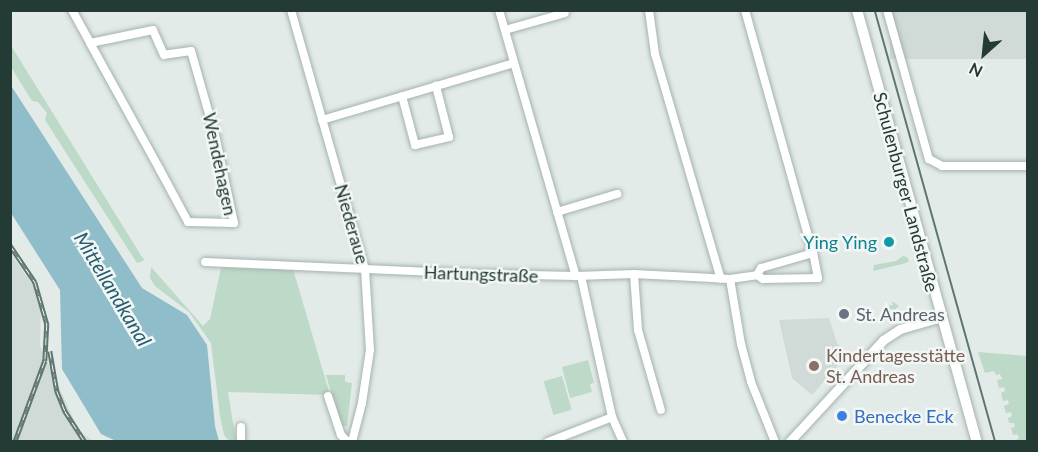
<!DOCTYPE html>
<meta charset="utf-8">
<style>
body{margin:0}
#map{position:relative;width:1038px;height:452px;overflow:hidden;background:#e2ebe7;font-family:Lato,sans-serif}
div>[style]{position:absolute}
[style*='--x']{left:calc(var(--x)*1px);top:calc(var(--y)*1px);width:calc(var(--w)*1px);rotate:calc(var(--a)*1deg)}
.built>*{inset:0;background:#d0dad6;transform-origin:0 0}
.green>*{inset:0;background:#bdd9c7;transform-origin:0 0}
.water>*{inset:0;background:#90bdca}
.roads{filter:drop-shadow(0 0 2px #a5b2ae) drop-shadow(0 0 2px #a5b2ae)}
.minor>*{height:8px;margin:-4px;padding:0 4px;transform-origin:4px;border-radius:4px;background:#fff}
.tertiary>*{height:9px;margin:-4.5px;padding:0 4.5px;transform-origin:4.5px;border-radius:4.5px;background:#fff}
.secondary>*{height:10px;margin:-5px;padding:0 5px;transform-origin:5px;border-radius:5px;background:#fff}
.tram>*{height:1.5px;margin:-0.75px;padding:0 0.75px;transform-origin:0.75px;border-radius:0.75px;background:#5f7571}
.rail>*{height:4.5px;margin-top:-2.25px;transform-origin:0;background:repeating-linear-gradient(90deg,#f2f7f5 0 7px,#5f7571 0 14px);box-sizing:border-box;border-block:2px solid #5f7571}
.dots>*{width:16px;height:16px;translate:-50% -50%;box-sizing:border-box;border:3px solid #f2f7f5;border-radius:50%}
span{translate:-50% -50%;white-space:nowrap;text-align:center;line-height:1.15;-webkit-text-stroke:5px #f2f7f5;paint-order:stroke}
.street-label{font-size:18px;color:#243a35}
.culture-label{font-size:18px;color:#0d838f}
.right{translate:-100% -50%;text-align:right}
.worship-label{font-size:18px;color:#5b616d}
.left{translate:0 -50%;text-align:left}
.education-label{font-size:18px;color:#785e54}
.shop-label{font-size:18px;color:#366cbe}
.water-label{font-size:20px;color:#255d6f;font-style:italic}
.frame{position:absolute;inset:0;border:12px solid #243a35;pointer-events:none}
.north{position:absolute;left:954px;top:24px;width:60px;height:60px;-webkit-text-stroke:4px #f2f7f5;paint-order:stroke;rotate:207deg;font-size:16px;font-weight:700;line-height:24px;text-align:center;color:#243a35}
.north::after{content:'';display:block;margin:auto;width:21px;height:27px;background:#243a35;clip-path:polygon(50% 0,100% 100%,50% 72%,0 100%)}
</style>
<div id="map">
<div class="built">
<div style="left:890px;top:11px;width:137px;height:48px"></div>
<div style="clip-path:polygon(10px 252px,41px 297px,40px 346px,79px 431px,93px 441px,11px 441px)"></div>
<div style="clip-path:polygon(829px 318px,837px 343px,848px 354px,812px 395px,792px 378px,779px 320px)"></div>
</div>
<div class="green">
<div style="clip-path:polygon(10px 44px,142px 257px,145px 260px,137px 263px,45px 120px,47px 113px,38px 102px,32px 101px,11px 67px)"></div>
<div style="clip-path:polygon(903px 256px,907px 257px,909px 261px,906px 263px,873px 271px,874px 265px,896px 261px)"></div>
<div style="clip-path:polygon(151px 267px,203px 326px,210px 319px,221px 268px,293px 269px,330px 395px,228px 392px,236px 441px,229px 441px,224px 435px,220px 416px,211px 343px,189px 312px,155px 286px,150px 278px)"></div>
<div style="clip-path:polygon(892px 301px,899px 306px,878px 324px,876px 322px,887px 310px,887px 306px,893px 305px)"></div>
<div style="clip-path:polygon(978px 352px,1027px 356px,1027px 441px,1015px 441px,1019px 438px,1017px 434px,1013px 435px,1011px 428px,1015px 427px,1014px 423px,1009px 423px,1008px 418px,1012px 416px,1011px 412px,1006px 413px,1004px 406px,1009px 404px,1008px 400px,1003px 401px,1001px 393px,1005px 391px,1004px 387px,999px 388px,997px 380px,1002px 379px,1000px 374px,996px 375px,994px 371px,985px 373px)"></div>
<div style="clip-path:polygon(588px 360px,594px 383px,590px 384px,592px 392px,570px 398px,562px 367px)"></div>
<div style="clip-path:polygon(326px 375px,345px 375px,345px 382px,352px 383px,347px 426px,341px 426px)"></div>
<div style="left:562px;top:376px;width:35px;height:19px;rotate:74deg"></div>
</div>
<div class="water">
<div style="clip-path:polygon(10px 84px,142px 288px,187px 315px,207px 345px,215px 426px,219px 441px,116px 441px,101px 434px,62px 369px,60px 290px,11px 213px)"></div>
</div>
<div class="roads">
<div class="minor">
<div style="--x:72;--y:10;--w:38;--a:61"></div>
<div style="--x:90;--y:43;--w:145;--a:61.1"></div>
<div style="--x:160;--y:170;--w:59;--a:61.7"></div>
<div style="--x:188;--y:222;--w:46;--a:1.2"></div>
<div style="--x:234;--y:223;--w:90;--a:-102.2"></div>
<div style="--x:215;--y:135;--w:87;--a:-105.9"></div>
<div style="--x:191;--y:51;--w:27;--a:172"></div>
<div style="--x:164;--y:55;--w:27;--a:-114"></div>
<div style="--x:153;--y:30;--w:64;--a:168.3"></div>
<div style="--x:291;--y:10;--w:269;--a:74.1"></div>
<div style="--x:365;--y:269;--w:81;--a:86.5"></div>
<div style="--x:370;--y:350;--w:54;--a:98.6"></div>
<div style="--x:362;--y:403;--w:40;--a:104.4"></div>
<div style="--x:499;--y:10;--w:277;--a:73.9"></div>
<div style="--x:649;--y:10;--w:44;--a:82.2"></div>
<div style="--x:655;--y:54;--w:234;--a:73.7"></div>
<div style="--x:745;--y:10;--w:252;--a:74.4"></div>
<div style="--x:887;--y:10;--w:155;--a:74.3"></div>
<div style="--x:929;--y:159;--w:15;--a:28"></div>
<div style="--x:942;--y:166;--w:86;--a:0"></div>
<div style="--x:505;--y:30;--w:62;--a:-15.8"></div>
<div style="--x:402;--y:96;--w:51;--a:75.1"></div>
<div style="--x:415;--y:145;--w:35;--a:-13"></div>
<div style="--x:449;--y:137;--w:53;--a:-104.3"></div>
<div style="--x:322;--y:120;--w:200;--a:-16.5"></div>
<div style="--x:557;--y:212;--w:63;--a:-16.7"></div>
<div style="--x:205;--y:262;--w:278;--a:2.5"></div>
<div style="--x:483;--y:274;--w:93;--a:1.2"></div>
<div style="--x:576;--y:276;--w:58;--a:-2"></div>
<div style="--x:634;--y:274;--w:96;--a:3"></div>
<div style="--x:730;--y:279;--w:27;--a:-8"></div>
<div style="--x:757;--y:275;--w:7;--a:34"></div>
<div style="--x:763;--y:279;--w:55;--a:-1"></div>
<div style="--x:818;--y:278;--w:25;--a:-101"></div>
<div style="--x:813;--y:253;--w:54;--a:163.9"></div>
<div style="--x:761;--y:268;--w:8;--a:120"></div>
<div style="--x:634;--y:274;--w:56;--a:85.9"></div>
<div style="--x:638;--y:330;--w:83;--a:74"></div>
<div style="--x:581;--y:276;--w:144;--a:77.6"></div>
<div style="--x:612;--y:417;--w:27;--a:66"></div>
<div style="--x:730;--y:279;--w:66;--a:80.4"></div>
<div style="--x:741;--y:344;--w:39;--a:75"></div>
<div style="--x:751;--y:382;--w:65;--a:68.2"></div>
<div style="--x:328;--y:396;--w:41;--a:71.6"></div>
<div style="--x:341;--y:435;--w:10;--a:45"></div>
<div style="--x:241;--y:442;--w:15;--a:-90"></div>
<div style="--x:548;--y:442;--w:69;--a:-21.3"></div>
</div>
<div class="tertiary">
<div style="--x:789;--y:442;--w:139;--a:-47.3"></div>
<div style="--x:883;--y:340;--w:20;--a:-33"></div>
<div style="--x:900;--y:329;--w:43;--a:-16.3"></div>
</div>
<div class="secondary">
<div style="--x:857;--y:10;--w:448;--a:74.5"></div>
</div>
</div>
<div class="tram">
<div style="--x:875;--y:10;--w:449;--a:74.4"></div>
</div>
<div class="rail">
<div style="--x:10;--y:245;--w:45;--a:56"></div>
<div style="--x:35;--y:282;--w:44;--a:74.1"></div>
<div style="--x:47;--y:324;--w:37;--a:93"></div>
<div style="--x:45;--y:361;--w:86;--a:110.3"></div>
<div style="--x:50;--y:351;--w:41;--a:80.1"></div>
<div style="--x:57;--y:391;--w:22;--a:68"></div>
<div style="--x:65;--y:411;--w:37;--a:57"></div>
</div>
<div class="dots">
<div style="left:889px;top:242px;background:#0f9aa8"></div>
<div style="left:844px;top:314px;background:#6b7280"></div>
<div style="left:814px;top:366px;background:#8d6e63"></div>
<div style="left:842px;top:416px;background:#3f7fe0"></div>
</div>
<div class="street-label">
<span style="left:220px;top:164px;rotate:78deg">Wendehagen</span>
<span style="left:906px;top:192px;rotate:75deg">Schulenburger Landstraße</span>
<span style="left:352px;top:224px;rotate:74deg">Niederaue</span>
<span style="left:481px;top:274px;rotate:2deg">Hartungstraße</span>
</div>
<div class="culture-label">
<span class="right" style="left:877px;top:242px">Ying Ying</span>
</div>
<div class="worship-label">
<span class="left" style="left:856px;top:314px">St. Andreas</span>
</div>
<div class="education-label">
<span class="left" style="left:826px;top:366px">Kindertagesstätte<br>St. Andreas</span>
</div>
<div class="shop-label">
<span class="left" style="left:854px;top:416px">Benecke Eck</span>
</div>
<div class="water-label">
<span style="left:113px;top:289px;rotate:59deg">Mittellandkanal</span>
</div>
<div class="frame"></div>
<div class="north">N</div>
</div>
